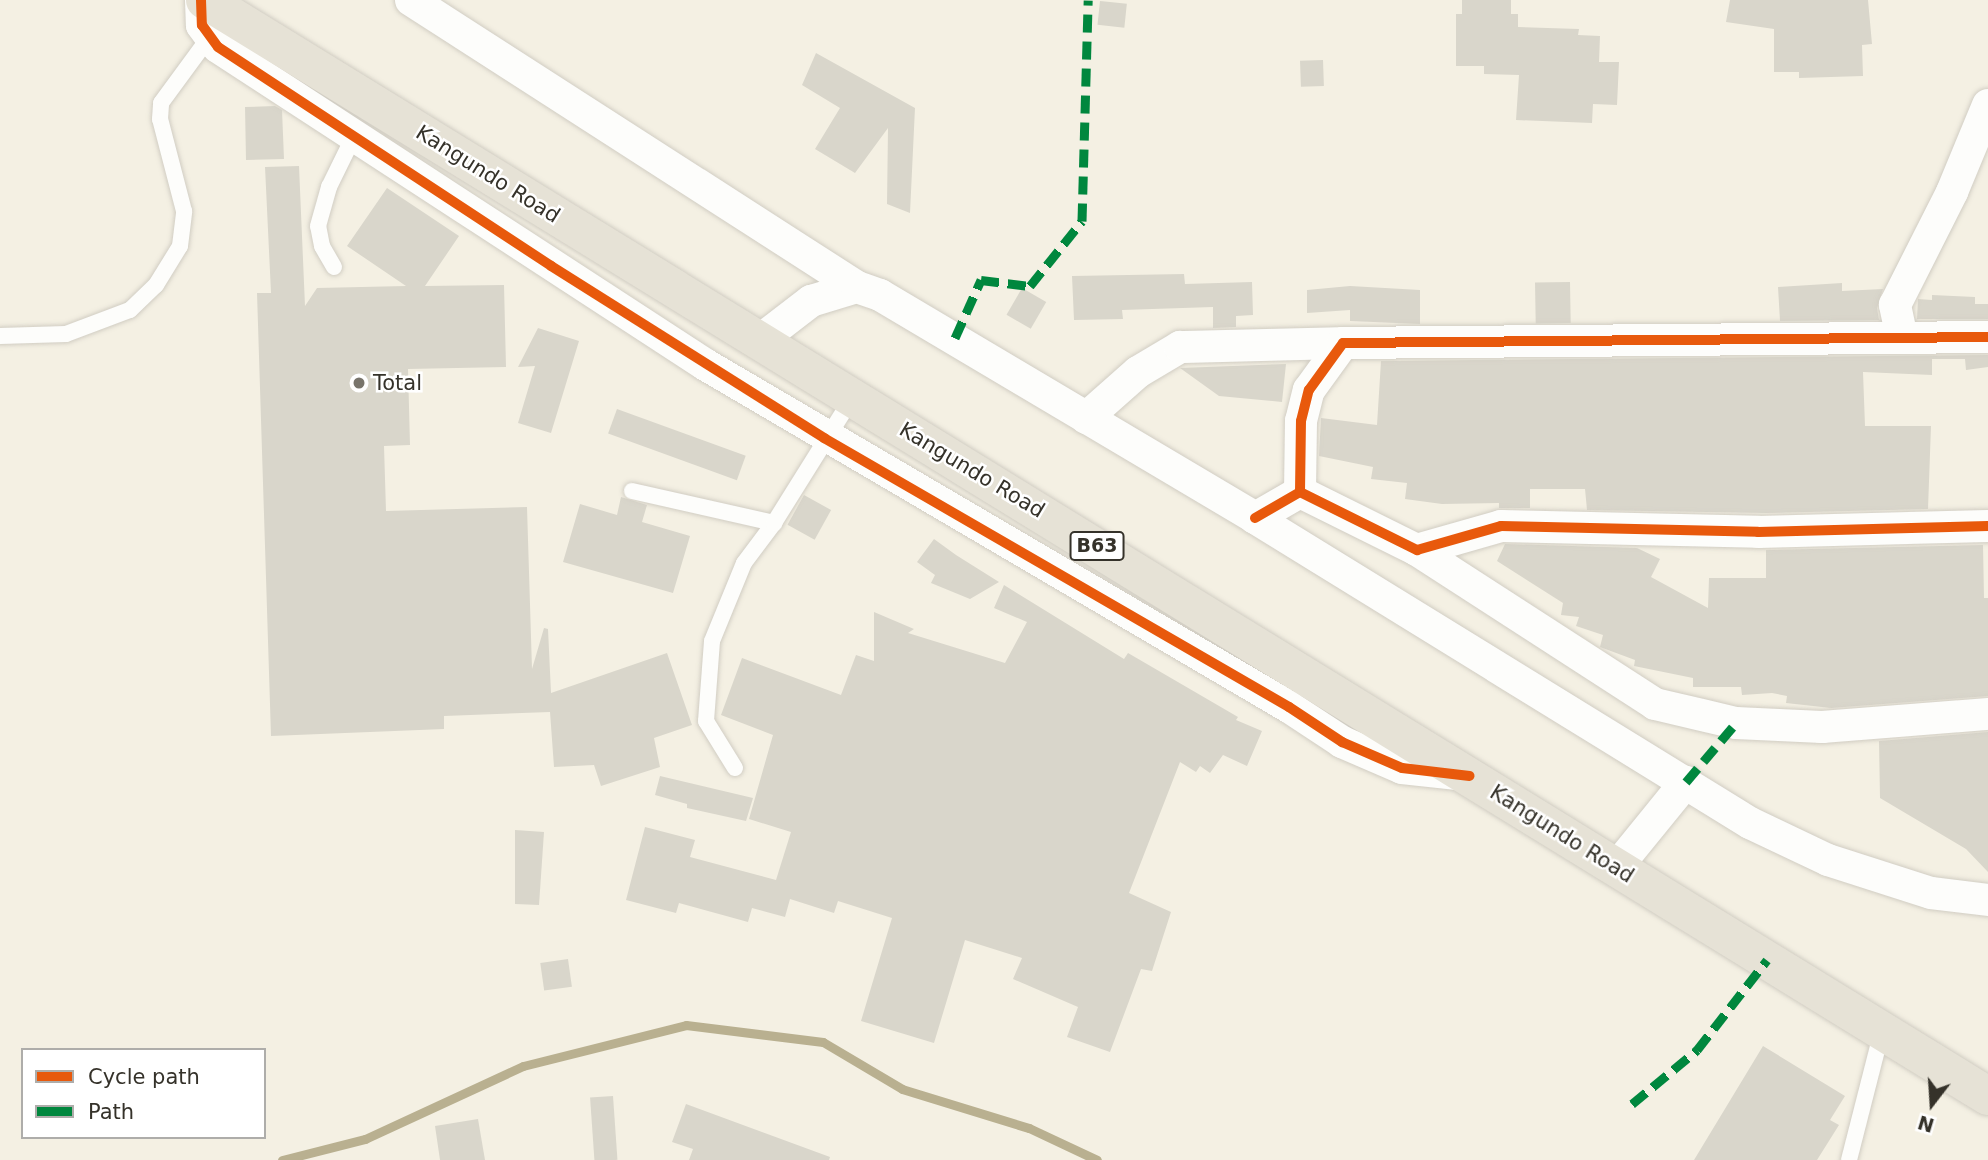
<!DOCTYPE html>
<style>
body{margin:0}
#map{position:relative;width:1988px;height:1160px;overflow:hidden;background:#f4f0e3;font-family:"DejaVu Sans",sans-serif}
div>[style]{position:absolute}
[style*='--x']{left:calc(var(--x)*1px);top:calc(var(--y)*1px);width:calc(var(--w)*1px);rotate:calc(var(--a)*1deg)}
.stream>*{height:9px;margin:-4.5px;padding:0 4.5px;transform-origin:4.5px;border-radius:4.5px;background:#b9b090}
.building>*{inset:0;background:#d9d6cb;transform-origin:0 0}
.roads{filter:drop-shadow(0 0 2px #d1cdc3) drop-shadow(0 0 2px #d1cdc3)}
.service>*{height:16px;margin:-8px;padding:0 8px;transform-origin:8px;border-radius:8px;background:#fdfdfb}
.minor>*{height:32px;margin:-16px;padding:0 16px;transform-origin:16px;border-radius:16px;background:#fdfdfb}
.trunk>*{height:38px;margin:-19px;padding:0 19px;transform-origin:19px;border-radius:19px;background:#e6e2d6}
.quiet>*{height:9px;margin-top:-4.5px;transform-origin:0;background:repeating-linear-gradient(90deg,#00873e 0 18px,transparent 0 27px)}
.cycleway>*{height:10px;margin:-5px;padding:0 5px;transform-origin:5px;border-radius:5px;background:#e8590c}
.dots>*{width:19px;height:19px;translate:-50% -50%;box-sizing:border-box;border:4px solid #fff;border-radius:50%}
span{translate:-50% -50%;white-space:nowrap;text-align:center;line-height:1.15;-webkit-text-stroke:5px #fff;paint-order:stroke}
.shield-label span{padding:2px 5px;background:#fff;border:2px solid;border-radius:5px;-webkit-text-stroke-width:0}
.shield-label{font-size:19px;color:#35322a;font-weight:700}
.street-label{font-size:21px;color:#35322a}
.poi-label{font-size:21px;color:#35322a}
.left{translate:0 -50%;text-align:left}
.legend{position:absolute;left:21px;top:1048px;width:245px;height:91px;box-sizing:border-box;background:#fff;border:2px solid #aeadaa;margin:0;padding:9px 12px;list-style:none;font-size:21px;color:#35322a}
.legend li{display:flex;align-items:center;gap:14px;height:35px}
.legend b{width:35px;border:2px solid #aeadaa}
.north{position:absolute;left:1897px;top:1069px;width:70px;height:70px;-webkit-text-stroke:5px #fff;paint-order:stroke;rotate:197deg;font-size:19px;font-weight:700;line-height:28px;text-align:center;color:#35322a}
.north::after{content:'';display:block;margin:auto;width:24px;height:32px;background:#35322a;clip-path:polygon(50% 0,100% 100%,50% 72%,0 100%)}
</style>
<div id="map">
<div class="stream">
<div style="--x:282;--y:1160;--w:86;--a:-14.2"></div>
<div style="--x:365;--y:1139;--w:174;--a:-24.8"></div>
<div style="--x:523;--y:1066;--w:168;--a:-14.1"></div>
<div style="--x:686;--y:1025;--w:138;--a:7.1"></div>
<div style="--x:823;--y:1042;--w:92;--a:30.7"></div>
<div style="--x:902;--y:1089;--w:133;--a:17.1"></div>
<div style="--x:1029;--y:1128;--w:75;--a:25.2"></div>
</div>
<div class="building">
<div style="clip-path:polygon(1462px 0,1511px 0,1511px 14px,1518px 14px,1518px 27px,1579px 29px,1578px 35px,1600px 36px,1599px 62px,1619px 62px,1617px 105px,1593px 104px,1592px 123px,1516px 120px,1519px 75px,1484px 74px,1484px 66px,1456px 66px,1456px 14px,1462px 14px)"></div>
<div style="clip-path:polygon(1730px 0,1868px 0,1872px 44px,1862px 45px,1863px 76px,1799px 78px,1799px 72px,1774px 72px,1774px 29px,1726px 22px)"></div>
<div style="left:1100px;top:1px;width:27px;height:24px;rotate:6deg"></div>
<div style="clip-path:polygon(816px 53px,915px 108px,910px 213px,887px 204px,888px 128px,855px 173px,815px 149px,840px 108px,802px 85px)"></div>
<div style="left:1323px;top:60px;width:26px;height:23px;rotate:88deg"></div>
<div style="clip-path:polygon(275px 106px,282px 110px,284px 159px,246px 160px,245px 107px)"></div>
<div style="clip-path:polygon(299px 166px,305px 306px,317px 288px,406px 286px,347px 246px,387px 188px,459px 236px,425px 286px,504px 285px,506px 367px,408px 369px,410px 445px,384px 446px,386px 511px,527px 507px,532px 669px,544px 628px,548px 629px,551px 693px,667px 653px,692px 725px,654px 738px,660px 767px,601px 786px,594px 765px,554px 767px,550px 712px,444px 716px,444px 729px,271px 736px,257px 293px,271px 293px,265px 167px)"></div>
<div style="clip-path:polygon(1184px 274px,1185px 284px,1252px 282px,1253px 315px,1236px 316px,1236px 327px,1213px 328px,1213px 307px,1122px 310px,1123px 319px,1074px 320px,1072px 276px)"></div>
<div style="left:1570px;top:282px;width:41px;height:35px;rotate:89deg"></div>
<div style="clip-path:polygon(1842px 283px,1842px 291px,1883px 289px,1877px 308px,1879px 320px,1780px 321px,1778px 287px)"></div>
<div style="clip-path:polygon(1350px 286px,1420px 290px,1420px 324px,1350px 321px,1350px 310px,1307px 313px,1307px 290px)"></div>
<div style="left:1022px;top:288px;width:28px;height:31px;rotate:30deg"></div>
<div style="clip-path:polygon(1932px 295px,1975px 297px,1975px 304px,1988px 304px,1988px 319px,1917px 319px,1918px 299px,1932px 300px)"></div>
<div style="clip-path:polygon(538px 328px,579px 341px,551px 433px,518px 423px,535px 366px,518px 367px)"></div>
<div style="clip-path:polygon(1988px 355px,1988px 367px,1966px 370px,1965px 359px,1932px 359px,1932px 375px,1863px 372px,1865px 426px,1931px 426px,1928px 509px,1767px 513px,1587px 510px,1585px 489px,1530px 489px,1530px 508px,1499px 508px,1499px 503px,1442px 504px,1405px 499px,1407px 483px,1371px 479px,1373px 467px,1319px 456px,1321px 418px,1377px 425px,1381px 361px)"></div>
<div style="clip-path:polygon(1286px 364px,1282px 402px,1219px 396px,1180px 368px)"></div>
<div style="left:617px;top:409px;width:137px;height:26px;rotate:20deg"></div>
<div style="left:804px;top:495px;width:31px;height:34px;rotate:29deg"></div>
<div style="clip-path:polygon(621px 497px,647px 505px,642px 522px,690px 536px,673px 593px,563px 562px,580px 504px,617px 515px)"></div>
<div style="clip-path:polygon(934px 539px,956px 555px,999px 582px,970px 599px,931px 583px,935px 575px,917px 562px)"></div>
<div style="clip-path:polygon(1505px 544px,1637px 548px,1660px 559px,1651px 577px,1708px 608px,1709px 578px,1766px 578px,1766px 550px,1983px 545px,1984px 598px,1988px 598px,1988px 696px,1831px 708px,1786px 703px,1787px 696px,1772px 693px,1742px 695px,1741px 687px,1693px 687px,1693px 678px,1634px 666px,1635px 660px,1600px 647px,1603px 635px,1576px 626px,1579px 617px,1561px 615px,1563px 603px,1497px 561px)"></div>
<div style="clip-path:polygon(1004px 585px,1124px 659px,1128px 653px,1238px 717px,1236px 720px,1262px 731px,1247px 766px,1223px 755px,1210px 773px,1200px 766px,1196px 772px,1180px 762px,1129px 893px,1171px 912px,1152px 971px,1141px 969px,1110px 1052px,1067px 1037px,1078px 1007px,1013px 979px,1022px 958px,965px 940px,934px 1043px,861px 1021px,892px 918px,838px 901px,834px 913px,790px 899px,785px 917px,752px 908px,748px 922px,679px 903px,676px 913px,626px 900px,645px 827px,695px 840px,690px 857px,776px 880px,791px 832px,749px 819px,773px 735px,721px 715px,742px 658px,841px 695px,856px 655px,874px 661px,874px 612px,914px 629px,908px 633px,1005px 663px,1027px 622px,994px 608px)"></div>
<div style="clip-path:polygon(1988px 732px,1988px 872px,1966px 849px,1880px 798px,1879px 741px)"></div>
<div style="clip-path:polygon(660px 776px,753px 798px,746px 821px,687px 808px,687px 804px,655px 795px)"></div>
<div style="clip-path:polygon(515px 830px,544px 832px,539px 905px,515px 904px)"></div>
<div style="left:568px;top:959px;width:28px;height:28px;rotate:82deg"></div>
<div style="clip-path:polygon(1763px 1046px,1845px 1096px,1830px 1120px,1839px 1125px,1817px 1160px,1694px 1160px)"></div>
<div style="left:613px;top:1096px;width:64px;height:23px;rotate:86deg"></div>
<div style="clip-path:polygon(686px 1104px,830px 1157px,829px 1160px,689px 1160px,693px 1149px,672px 1142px)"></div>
<div style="clip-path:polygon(478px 1119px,485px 1160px,440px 1160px,435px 1126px)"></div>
</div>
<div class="roads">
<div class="service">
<div style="--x:334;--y:267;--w:24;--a:-120"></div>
<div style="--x:322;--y:246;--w:20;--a:-101"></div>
<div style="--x:318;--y:226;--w:41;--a:-74.2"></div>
<div style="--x:329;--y:187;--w:57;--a:-63.9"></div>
<div style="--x:0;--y:336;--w:66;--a:-1.7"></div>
<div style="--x:66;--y:334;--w:68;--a:-20.6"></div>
<div style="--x:130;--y:310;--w:36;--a:-44"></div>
<div style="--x:156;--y:285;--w:46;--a:-58.4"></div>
<div style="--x:180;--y:246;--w:35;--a:-83"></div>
<div style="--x:184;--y:211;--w:95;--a:-104.6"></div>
<div style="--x:160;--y:119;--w:16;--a:-86"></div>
<div style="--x:161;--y:103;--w:79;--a:-53.7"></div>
<div style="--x:632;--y:491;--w:146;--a:12.7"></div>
<div style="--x:735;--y:768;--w:55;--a:-121.7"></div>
<div style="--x:706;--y:721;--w:80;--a:-85.7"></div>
<div style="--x:712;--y:641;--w:84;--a:-67.7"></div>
<div style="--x:744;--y:563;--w:50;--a:-53.1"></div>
<div style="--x:774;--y:523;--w:147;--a:-58"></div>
<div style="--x:1849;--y:1160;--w:133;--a:-75.7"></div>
</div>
<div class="minor">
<div style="--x:201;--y:0;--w:25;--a:88"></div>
<div style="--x:202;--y:25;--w:27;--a:54"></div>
<div style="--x:218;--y:47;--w:582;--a:33.09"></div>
<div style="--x:706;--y:365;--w:676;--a:30.4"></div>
<div style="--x:1289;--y:707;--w:64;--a:33.4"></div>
<div style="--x:1342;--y:742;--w:65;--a:23.4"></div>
<div style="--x:1402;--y:768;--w:63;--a:6.3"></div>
<div style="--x:411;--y:0;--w:530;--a:32.76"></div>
<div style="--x:1902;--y:338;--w:34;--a:-102"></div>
<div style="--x:1895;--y:305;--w:127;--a:-63.2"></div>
<div style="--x:1952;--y:192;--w:94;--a:-67.5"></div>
<div style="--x:759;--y:341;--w:66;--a:-37.6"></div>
<div style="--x:811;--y:301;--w:48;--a:-16.9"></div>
<div style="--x:857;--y:287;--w:24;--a:19"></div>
<div style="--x:880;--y:295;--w:436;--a:30.7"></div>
<div style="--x:1255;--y:518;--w:581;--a:31.64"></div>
<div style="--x:1750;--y:823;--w:86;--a:25.4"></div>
<div style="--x:1828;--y:860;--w:108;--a:17.8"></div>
<div style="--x:1931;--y:893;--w:57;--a:7"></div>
<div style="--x:1086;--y:418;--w:69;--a:-41.5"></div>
<div style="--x:1138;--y:372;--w:49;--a:-30.8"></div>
<div style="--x:1180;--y:347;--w:163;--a:-1.4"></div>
<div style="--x:1300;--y:492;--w:71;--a:-89.2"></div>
<div style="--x:1301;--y:421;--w:32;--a:-76"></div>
<div style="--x:1309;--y:390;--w:58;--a:-54.1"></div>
<div style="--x:1343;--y:343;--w:645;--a:-0.53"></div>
<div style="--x:1255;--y:518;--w:52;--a:-30"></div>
<div style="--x:1300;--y:492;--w:131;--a:26.4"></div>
<div style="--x:1417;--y:550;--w:87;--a:-15.9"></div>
<div style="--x:1501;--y:526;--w:257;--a:1.3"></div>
<div style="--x:1758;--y:532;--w:230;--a:-1.5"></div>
<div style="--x:1417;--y:550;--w:283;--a:32.9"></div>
<div style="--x:1655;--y:704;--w:83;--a:13.2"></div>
<div style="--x:1736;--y:723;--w:86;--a:2.7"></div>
<div style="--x:1822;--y:727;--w:167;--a:-4.5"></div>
<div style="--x:1616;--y:868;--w:111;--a:-50.9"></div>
</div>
<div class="trunk">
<div style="--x:205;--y:0;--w:2093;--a:31.58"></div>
</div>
</div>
<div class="quiet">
<div style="--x:955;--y:338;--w:64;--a:-65.9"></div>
<div style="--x:981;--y:280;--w:49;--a:7"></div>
<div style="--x:1030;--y:286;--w:83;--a:-51.3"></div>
<div style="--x:1082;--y:221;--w:221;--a:-88.4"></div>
<div style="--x:1686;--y:782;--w:77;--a:-49.7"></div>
<div style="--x:1632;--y:1104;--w:85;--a:-39.7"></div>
<div style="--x:1697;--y:1050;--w:114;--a:-52.1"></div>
</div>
<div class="cycleway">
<div style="--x:201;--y:0;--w:25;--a:88"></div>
<div style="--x:202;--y:25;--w:27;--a:54"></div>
<div style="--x:218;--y:47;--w:399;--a:33.3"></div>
<div style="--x:551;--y:266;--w:323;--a:32.2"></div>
<div style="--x:824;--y:438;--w:537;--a:30.05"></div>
<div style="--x:1289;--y:707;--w:64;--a:33.4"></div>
<div style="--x:1342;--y:742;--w:65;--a:23.4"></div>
<div style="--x:1402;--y:768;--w:68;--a:6.7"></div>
<div style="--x:1300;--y:492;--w:71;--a:-89.2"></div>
<div style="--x:1301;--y:421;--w:32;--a:-76"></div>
<div style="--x:1309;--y:390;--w:58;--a:-54.1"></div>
<div style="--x:1343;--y:343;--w:645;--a:-0.53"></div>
<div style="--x:1255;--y:518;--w:52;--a:-30"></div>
<div style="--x:1300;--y:492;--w:131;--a:26.4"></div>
<div style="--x:1417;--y:550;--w:87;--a:-15.9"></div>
<div style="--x:1501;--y:526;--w:257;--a:1.3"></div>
<div style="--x:1758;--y:532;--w:230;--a:-1.5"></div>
</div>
<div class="dots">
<div style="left:359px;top:383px;background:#78746b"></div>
</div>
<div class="shield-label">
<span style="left:1097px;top:546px">B63</span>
</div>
<div class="street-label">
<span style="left:488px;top:174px;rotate:32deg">Kangundo Road</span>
<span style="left:972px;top:470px;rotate:31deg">Kangundo Road</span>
<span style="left:1562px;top:834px;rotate:32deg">Kangundo Road</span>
</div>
<div class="poi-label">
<span class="left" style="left:373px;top:383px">Total</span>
</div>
<ul class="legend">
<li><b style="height:9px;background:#e8590c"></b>Cycle path</li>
<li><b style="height:9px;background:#00873e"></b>Path</li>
</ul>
<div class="north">N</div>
</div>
